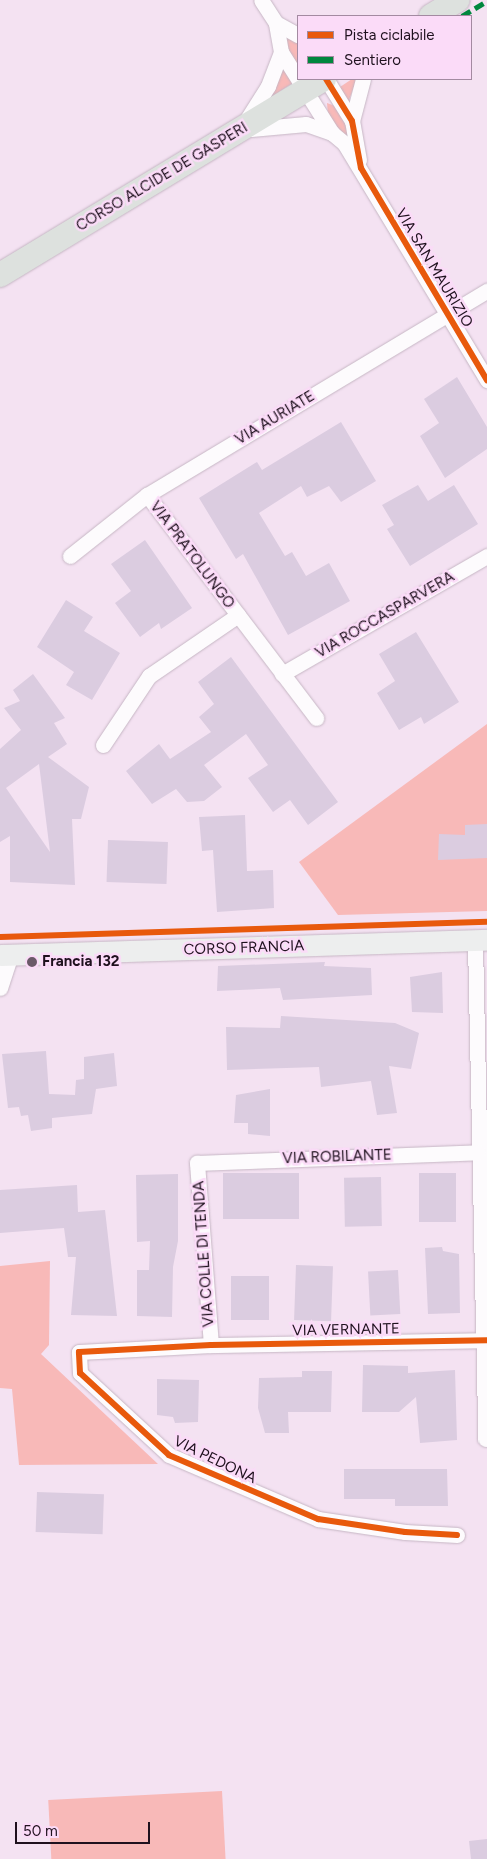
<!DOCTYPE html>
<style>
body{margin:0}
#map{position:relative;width:487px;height:1859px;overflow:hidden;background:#f4e2f2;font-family:Figtree,sans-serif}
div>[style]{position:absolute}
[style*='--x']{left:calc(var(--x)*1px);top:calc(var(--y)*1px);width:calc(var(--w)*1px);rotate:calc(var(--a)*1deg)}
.green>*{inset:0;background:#f8b9b8;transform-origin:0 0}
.building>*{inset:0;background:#dbcce0;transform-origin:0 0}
.roads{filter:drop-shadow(0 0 1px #c6b6c4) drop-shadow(0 0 1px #c6b6c4)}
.minor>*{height:15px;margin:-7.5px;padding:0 7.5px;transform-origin:7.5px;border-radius:7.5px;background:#fdfbfd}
.secondary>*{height:21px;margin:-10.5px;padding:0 10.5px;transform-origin:10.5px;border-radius:10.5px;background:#edeeee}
.primary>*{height:24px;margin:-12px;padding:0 12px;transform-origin:12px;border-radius:12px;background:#dde1de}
.quiet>*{height:5px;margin-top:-2.5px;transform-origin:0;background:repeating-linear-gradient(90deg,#00873e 0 10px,transparent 0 15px)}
.cycleway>*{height:6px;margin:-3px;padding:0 3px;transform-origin:3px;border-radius:3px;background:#e8590c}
.dots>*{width:14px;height:14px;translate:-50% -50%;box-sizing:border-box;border:2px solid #fbdbf8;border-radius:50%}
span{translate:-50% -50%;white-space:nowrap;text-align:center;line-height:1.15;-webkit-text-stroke:5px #fbdbf8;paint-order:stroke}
.street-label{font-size:15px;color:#1f111e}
.poi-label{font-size:15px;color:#1f111e;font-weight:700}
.left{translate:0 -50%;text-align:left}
.legend{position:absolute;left:297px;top:15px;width:175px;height:65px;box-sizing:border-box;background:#fbdbf8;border:1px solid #a38aa1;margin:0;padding:6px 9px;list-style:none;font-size:15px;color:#1f111e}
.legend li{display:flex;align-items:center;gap:10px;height:25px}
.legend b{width:25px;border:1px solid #a38aa1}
.scale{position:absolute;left:15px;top:1822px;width:135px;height:22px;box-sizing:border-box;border:2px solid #1f111e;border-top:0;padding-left:6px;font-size:15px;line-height:18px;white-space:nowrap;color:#1f111e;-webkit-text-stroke:4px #fbdbf8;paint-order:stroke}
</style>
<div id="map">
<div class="green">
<div style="clip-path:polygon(284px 34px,298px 44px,298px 65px,285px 47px)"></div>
<div style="clip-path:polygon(283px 65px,296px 81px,271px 97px)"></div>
<div style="clip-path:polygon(352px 79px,357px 79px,347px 105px,337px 89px)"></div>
<div style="clip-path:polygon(327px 103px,335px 106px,347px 124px,347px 136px,335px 128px,328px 115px)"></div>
<div style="clip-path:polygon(487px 724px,487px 911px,338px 915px,299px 862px)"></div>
<div style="clip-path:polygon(50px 1261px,49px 1345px,41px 1354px,158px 1464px,19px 1465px,12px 1389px,0 1388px,0 1266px)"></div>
<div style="left:222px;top:1791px;width:68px;height:174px;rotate:87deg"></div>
</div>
<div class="building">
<div style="clip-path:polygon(457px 377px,487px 427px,487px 449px,445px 478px,420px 436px,439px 423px,424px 399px)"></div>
<div style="clip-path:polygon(341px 422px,376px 481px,341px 502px,329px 486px,307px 497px,301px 486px,259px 513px,285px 556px,292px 552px,306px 576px,329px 563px,350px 601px,288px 635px,243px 554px,236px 559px,199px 498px,257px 462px,262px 470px)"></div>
<div style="clip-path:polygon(418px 485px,428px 501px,454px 485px,478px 524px,410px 566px,387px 529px,394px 525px,382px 505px)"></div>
<div style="clip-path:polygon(145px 540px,192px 608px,161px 629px,159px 623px,140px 637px,115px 603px,131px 591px,111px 564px)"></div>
<div style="clip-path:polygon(66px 600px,93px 617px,84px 631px,120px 653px,92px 700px,66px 685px,74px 672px,37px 647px)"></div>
<div style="clip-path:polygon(416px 632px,459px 702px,424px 724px,421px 717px,399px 730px,377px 693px,395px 681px,379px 654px)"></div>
<div style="clip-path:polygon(231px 657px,338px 802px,308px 825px,290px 800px,273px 812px,248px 778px,268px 765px,246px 734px,204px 765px,222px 787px,204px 801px,187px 802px,176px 789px,152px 804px,126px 771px,159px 744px,170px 759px,211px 732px,199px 717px,214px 704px,198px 682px)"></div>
<div style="clip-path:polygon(evenodd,33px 674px,65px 718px,54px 723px,67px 744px,48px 757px,89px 787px,81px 819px,72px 819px,75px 885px,10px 882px,10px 836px,0 842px,0 749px,21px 730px,4px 708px,20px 701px,13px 690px,33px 674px,39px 764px,50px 852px,6px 788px,39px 764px)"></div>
<div style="clip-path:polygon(245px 815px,247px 871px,273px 870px,274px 908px,217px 912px,213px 850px,202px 851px,199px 817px)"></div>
<div style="clip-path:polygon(487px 824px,487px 858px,438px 860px,439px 834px,465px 835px,465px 825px)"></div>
<div style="left:108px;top:840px;width:60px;height:42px;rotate:2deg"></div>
<div style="clip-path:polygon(325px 962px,324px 966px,371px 968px,372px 995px,283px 1000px,280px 988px,217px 991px,218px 966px)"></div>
<div style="clip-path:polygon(442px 972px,443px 1013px,412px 1012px,410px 977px)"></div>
<div style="clip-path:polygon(281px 1016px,395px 1023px,419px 1033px,411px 1069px,389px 1066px,397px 1113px,377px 1115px,371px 1081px,321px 1087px,319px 1067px,227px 1070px,226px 1027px,280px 1028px)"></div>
<div style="clip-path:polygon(46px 1051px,49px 1094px,75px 1095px,76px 1080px,84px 1079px,84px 1057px,114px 1053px,117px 1086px,96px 1089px,92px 1114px,52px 1118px,52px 1128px,31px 1131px,28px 1115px,21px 1116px,19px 1107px,8px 1108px,2px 1054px)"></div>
<div style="clip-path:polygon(270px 1089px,270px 1136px,248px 1134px,248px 1123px,234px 1123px,236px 1095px)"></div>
<div style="left:299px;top:1173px;width:46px;height:76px;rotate:90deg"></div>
<div style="left:456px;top:1173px;width:49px;height:37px;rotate:90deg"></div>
<div style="clip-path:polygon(178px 1174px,178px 1241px,173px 1267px,172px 1317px,137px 1316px,137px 1270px,149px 1270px,150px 1241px,137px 1242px,136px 1175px)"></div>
<div style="left:381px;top:1177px;width:49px;height:37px;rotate:89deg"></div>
<div style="clip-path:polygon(77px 1185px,78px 1212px,105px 1210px,117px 1316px,71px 1315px,76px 1257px,68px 1257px,64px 1228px,0 1233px,0 1190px)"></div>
<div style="clip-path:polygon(442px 1247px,443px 1251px,459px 1254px,460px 1313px,428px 1314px,425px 1248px)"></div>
<div style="left:296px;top:1265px;width:37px;height:55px;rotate:2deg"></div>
<div style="left:398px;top:1270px;width:44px;height:30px;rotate:87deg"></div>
<div style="left:231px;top:1276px;width:38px;height:44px"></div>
<div style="clip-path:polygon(363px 1365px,408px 1366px,408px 1373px,455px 1370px,457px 1440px,420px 1443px,416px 1397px,399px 1412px,362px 1412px)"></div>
<div style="clip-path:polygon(302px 1371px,332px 1371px,331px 1412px,288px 1412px,289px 1433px,265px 1433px,258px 1408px,259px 1378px,302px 1377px)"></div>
<div style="clip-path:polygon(157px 1379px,199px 1380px,198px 1422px,175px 1423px,173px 1417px,157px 1415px)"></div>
<div style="clip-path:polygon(344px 1469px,447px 1469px,448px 1506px,395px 1506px,395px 1499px,344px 1499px)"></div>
<div style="left:37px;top:1492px;width:67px;height:40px;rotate:2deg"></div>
<div style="clip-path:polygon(487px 1839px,487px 1859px,471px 1859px,469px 1841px)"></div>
</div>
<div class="roads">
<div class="minor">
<div style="--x:276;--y:23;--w:25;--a:29"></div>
<div style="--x:281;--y:52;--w:96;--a:57.8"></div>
<div style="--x:326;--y:79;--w:49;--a:58.2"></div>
<div style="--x:244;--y:124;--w:45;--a:-57.7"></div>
<div style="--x:268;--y:86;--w:36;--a:-69"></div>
<div style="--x:281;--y:52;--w:29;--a:-100"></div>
<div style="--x:276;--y:23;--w:27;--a:-123"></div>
<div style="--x:251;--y:129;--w:55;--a:-5.2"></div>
<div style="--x:306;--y:124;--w:28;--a:19"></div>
<div style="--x:332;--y:133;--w:16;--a:40"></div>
<div style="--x:344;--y:143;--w:277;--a:58.9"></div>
<div style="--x:359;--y:160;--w:40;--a:-100"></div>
<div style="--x:352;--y:121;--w:43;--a:-75.3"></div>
<div style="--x:147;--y:495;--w:280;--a:52.8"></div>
<div style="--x:70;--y:556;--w:98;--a:-38.4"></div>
<div style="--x:147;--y:495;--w:397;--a:-31"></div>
<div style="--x:282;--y:674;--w:237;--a:-29.9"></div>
<div style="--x:103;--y:745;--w:83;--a:-56.3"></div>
<div style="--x:149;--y:676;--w:108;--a:-34.4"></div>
<div style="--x:475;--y:941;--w:498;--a:88.8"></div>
<div style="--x:0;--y:988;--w:35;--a:-72"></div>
<div style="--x:211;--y:1345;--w:183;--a:-94.4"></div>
<div style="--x:197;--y:1163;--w:281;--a:-2.2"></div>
<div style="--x:457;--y:1535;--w:52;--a:-176.7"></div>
<div style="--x:405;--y:1532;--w:88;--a:-171.5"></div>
<div style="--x:318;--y:1519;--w:162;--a:-156.8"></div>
<div style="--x:169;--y:1455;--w:121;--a:-137.3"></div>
<div style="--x:80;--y:1373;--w:21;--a:-93"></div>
<div style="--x:79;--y:1352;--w:132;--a:-3"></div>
<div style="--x:211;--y:1345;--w:276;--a:-1"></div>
</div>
<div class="secondary">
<div style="--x:0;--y:955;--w:487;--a:-1.8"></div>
</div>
<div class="primary">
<div style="--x:431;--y:16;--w:31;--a:-31"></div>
<div style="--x:0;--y:275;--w:379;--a:-31.2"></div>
</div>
</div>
<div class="quiet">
<div style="--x:462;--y:16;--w:29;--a:-31"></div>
</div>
<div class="cycleway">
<div style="--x:326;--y:79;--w:49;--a:58.2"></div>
<div style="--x:352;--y:121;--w:48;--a:79.2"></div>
<div style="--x:361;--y:168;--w:247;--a:59.3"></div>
<div style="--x:0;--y:937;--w:487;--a:-1.8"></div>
<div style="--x:457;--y:1535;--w:52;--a:-176.7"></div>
<div style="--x:405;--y:1532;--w:88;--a:-171.5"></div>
<div style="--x:318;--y:1519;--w:162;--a:-156.8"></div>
<div style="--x:169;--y:1455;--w:121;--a:-137.3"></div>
<div style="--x:80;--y:1373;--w:21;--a:-93"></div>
<div style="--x:79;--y:1352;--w:132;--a:-3"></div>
<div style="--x:211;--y:1345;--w:276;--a:-1"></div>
</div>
<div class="dots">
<div style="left:32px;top:962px;background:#6a5a68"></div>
</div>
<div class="street-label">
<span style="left:162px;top:177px;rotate:-31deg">CORSO ALCIDE DE GASPERI</span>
<span style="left:434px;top:268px;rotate:59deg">VIA SAN MAURIZIO</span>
<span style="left:275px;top:418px;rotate:-31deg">VIA AURIATE</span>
<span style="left:192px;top:555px;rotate:53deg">VIA PRATOLUNGO</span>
<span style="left:385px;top:615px;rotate:-30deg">VIA ROCCASPARVERA</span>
<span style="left:244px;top:948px;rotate:-2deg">CORSO FRANCIA</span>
<span style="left:337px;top:1157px;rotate:-2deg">VIA ROBILANTE</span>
<span style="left:204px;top:1254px;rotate:-94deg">VIA COLLE DI TENDA</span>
<span style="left:346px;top:1330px;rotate:-1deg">VIA VERNANTE</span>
<span style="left:215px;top:1460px;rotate:26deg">VIA PEDONA</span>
</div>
<div class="poi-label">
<span class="left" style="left:42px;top:962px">Francia 132</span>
</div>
<ul class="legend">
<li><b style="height:6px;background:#e8590c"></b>Pista ciclabile</li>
<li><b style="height:6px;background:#00873e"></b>Sentiero</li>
</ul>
<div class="scale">50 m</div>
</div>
